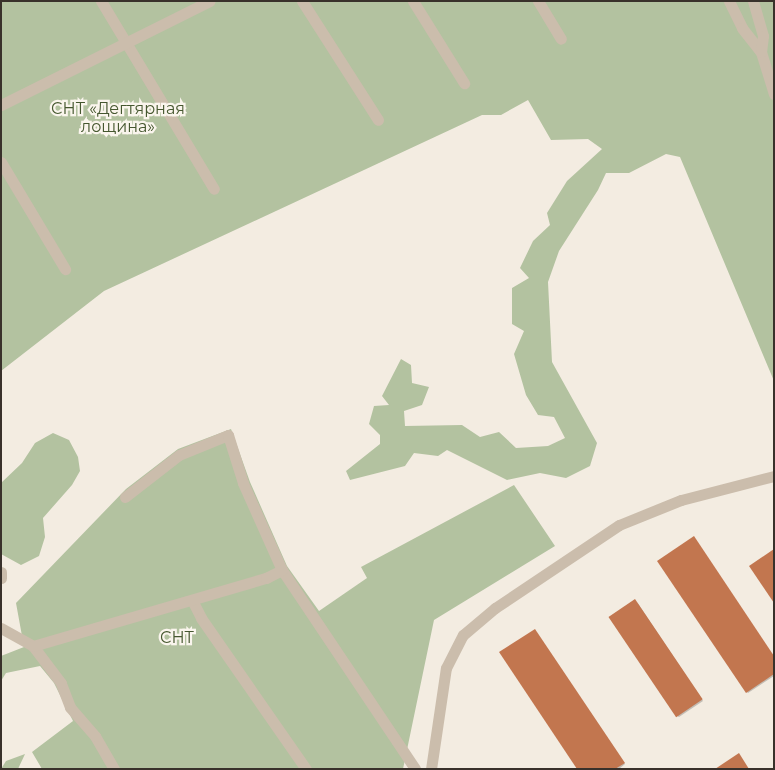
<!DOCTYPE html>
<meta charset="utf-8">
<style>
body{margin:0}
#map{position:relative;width:775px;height:770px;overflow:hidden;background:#f3ece1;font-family:Montserrat,sans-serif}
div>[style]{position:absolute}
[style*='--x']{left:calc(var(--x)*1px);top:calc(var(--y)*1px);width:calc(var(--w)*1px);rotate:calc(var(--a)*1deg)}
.green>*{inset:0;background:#b3c2a0}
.shadow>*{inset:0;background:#0003}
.building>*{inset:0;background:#c2764f;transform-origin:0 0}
.minor>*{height:11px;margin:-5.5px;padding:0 5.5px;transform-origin:5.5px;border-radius:5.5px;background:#cbbdac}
span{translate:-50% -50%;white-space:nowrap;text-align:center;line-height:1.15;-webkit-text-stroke:4.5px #faf5ed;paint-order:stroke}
.park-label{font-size:16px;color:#45572f}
.frame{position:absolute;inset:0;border:2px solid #39312b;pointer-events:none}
</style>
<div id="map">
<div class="green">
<div style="clip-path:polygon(1px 1px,774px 1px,774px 381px,680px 157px,666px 154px,629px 173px,606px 173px,598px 190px,559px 251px,548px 282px,552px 362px,597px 443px,590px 466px,566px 478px,540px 473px,507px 480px,447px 450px,438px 456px,414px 453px,405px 466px,350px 480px,346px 471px,380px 444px,380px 435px,369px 424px,374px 406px,389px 405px,382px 396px,401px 359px,411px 365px,412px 383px,429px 387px,422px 405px,404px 411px,405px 426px,462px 425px,480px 437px,499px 432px,516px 448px,548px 446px,565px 438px,554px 417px,538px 415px,526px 395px,514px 354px,524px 331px,512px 324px,512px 288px,529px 278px,520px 268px,533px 241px,550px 225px,547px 213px,567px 181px,602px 149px,588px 139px,551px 140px,528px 100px,501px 115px,482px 115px,104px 291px,1px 371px)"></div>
<div style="clip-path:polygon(231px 429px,250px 482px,287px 566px,319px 611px,367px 578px,361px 567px,514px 485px,555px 546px,434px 620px,403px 769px,42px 769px,32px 752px,73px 721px,54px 683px,40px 666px,6px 673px,1px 681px,1px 656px,24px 647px,16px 603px,126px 489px,178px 449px)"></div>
<div style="clip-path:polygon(53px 433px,69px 440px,78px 457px,80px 471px,72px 485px,43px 518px,45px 537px,39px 556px,21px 565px,1px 554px,1px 483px,22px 463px,35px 443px)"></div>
<div style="clip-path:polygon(25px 754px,18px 769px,1px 769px,6px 761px)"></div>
</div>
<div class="shadow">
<div style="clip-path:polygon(637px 602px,703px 701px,679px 717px,677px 716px)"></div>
<div style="clip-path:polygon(536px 632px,625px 764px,619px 769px,579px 769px)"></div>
<div style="clip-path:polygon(774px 657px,774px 676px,748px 693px,747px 692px)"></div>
</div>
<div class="building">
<div style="clip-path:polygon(694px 536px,774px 656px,774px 674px,746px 693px,657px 561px)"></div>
<div style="clip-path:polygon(774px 549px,774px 603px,749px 566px)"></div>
<div style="left:635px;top:599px;width:121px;height:32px;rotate:56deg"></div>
<div style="clip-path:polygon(535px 629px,625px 763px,615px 769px,577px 769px,499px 652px)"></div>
<div style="clip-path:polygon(739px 753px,749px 769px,715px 769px)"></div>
</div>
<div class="minor">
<div style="--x:101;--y:1;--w:219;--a:59"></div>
<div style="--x:302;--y:1;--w:141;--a:57.4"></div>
<div style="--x:413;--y:1;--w:97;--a:58.1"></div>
<div style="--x:538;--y:1;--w:44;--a:58.8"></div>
<div style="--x:729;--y:1;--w:30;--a:64"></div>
<div style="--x:742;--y:28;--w:31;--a:52"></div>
<div style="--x:761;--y:52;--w:44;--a:72.8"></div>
<div style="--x:753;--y:1;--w:36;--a:74"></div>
<div style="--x:763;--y:36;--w:16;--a:97"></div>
<div style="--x:1;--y:105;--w:233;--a:-26.5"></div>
<div style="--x:1;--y:162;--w:125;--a:59.1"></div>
<div style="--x:125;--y:497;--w:68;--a:-37.9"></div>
<div style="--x:179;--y:455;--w:53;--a:-22.2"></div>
<div style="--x:228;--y:435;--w:50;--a:72.6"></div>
<div style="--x:243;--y:483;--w:95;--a:65.9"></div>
<div style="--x:282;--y:570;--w:239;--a:56.2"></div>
<div style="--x:1;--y:572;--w:6;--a:90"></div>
<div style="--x:192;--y:600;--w:20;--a:63"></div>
<div style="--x:201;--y:618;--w:184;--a:55.2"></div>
<div style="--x:1;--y:628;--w:37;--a:29"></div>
<div style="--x:114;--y:769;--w:38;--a:-120"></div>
<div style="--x:95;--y:736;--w:38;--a:-131"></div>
<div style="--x:70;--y:707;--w:26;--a:-111"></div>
<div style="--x:61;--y:683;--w:46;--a:-127.1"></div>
<div style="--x:33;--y:646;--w:243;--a:-16.3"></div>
<div style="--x:266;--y:578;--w:18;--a:-27"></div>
<div style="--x:431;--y:769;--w:102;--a:-81.6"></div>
<div style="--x:446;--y:668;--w:37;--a:-63"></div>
<div style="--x:463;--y:635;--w:42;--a:-40.2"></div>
<div style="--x:495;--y:608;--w:149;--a:-33.8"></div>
<div style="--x:619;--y:525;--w:67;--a:-22"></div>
<div style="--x:681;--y:500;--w:96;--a:-14.5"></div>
</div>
<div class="park-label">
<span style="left:118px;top:118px">СНТ «Дегтярная<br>лощина»</span>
<span style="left:177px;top:638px">СНТ</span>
</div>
<div class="frame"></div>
</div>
